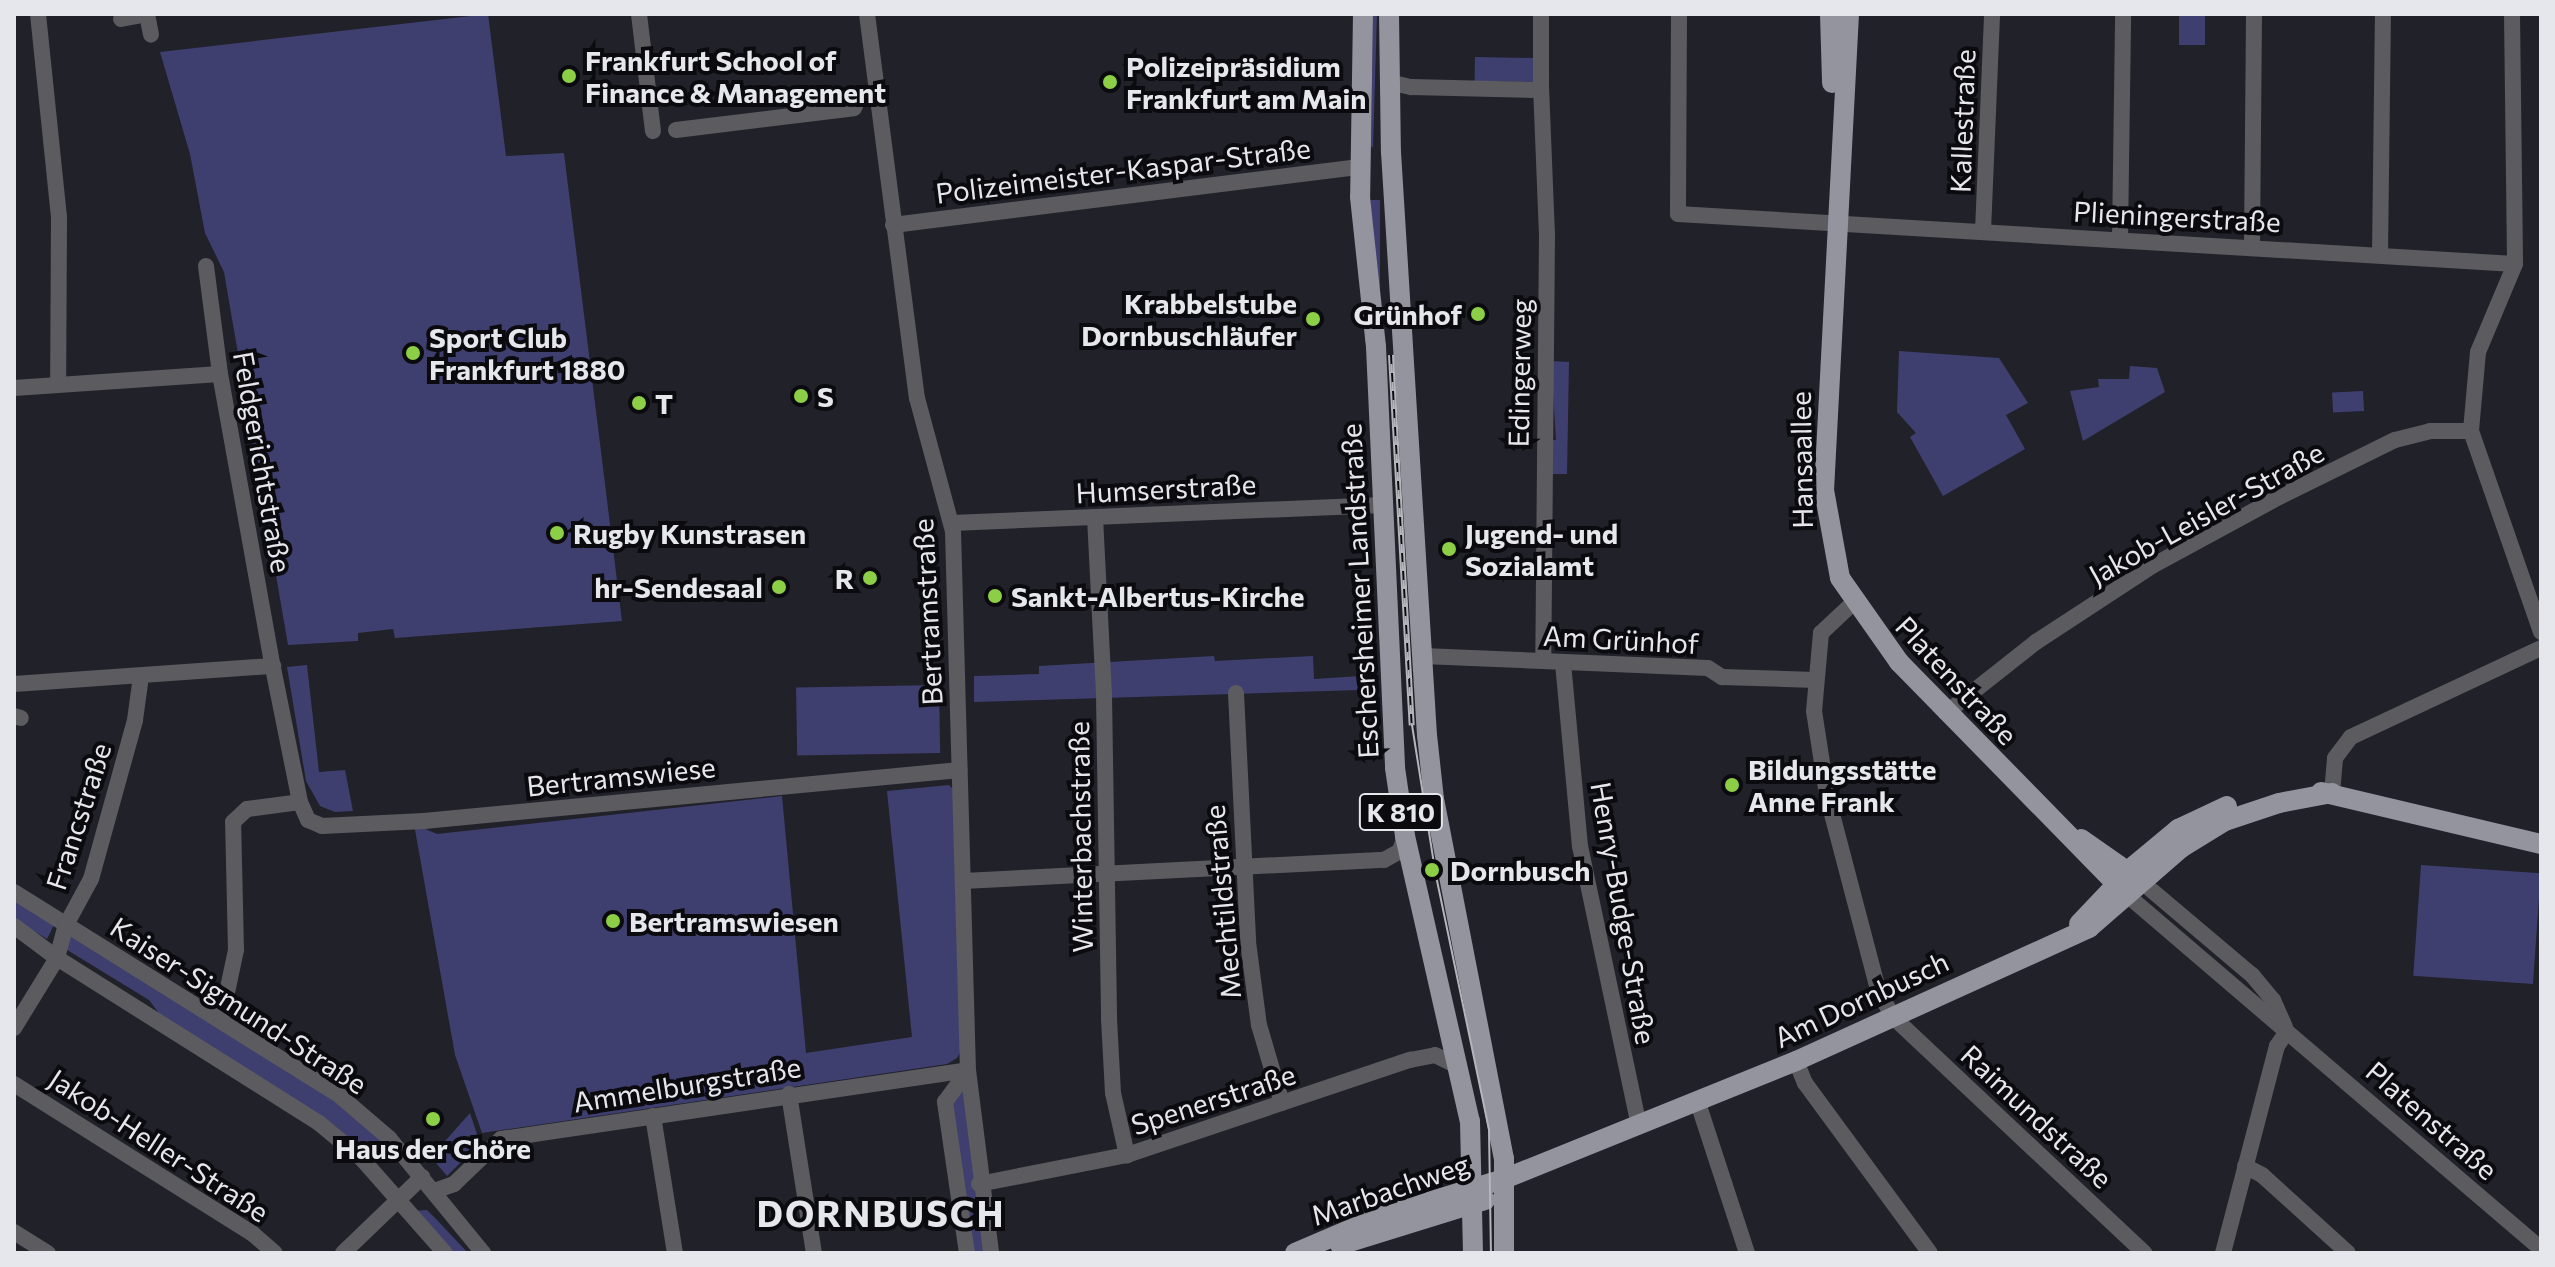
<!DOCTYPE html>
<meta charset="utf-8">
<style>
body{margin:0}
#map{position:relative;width:2555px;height:1267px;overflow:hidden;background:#21212a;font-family:Commissioner,sans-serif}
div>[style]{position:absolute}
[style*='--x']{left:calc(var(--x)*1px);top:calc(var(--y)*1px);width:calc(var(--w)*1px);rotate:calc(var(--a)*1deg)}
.green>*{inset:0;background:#3e3f6e;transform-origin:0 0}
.minor>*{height:16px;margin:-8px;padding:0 8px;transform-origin:8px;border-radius:8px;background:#5b5b60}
.major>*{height:20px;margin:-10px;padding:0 10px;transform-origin:10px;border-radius:10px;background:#93949e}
.tram>*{height:2px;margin:-1px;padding:0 1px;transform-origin:1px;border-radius:1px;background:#b5b5bc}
.rail>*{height:6px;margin-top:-3px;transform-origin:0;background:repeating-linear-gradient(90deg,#0b0b0f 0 9px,#b5b5bc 0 18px);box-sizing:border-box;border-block:2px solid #b5b5bc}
.dots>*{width:22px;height:22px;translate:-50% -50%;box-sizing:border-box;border:4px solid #0b0b0f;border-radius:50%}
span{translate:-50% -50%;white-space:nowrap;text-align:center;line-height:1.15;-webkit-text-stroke:8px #0b0b0f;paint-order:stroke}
.shield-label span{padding:2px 6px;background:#0b0b0f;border:2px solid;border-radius:6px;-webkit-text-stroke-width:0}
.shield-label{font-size:26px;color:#e6e6ed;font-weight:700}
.poi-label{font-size:28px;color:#e6e6ed;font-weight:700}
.left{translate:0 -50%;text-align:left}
.right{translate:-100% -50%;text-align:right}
.street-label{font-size:28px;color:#e6e6ed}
.district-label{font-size:36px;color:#e6e6ed;font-weight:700;letter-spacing:2px}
.frame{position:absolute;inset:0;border:16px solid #e6e6ed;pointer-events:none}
</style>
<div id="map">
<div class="green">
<div style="clip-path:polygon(488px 14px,506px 156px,564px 153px,622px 621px,395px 638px,393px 629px,358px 633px,358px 641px,288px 645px,224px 272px,205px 233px,190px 154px,160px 52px)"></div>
<div style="clip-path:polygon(1373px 14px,1377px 14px,1373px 148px,1371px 146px)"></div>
<div style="left:2179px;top:14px;width:26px;height:31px"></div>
<div style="left:1475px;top:57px;width:60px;height:24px;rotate:1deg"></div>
<div style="left:1365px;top:200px;width:15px;height:142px"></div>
<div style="clip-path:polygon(1899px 351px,1999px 358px,2028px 403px,2006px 415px,2025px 449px,1943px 496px,1910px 437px,1916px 433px,1897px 412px)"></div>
<div style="clip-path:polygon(1551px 361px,1569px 362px,1567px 474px,1549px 474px,1549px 440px,1556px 440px)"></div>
<div style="clip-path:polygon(2130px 366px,2157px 368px,2165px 392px,2083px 441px,2070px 391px,2099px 387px,2098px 379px,2129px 379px)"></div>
<div style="left:2363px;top:391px;width:20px;height:31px;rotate:87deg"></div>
<div style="clip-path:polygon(1214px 656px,1215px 661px,1313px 656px,1314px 679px,1360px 676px,1359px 690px,974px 702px,974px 676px,1039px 674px,1039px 666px)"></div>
<div style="clip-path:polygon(307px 665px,319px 772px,345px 770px,353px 811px,335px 812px,320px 806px,306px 781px,287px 667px)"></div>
<div style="left:939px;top:685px;width:68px;height:143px;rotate:89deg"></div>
<div style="clip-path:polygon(949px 785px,953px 789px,962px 1049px,957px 1058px,947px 1064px,482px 1133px,455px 1055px,414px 824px,437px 834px,782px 796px,806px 1053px,912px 1037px,887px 791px)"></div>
<div style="left:2421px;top:865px;width:120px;height:111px;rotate:4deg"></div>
<div style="clip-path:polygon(14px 899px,54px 925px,47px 939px,14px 919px)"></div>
<div style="clip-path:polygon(70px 936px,337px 1102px,382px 1141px,366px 1153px,161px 1016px,149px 1000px,64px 948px)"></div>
<div style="clip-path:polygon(966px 1087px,986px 1253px,971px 1253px,949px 1099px)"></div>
<div style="clip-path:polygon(470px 1113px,480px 1143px,447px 1176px,431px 1157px)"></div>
<div style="clip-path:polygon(427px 1210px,437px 1220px,468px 1253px,453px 1253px,413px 1211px)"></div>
</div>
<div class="minor">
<div style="--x:38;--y:14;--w:204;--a:84.1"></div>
<div style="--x:59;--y:217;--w:167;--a:90.3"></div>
<div style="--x:147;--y:14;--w:21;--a:79"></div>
<div style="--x:639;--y:14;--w:118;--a:83.2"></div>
<div style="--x:867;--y:14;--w:387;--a:82.6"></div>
<div style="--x:917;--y:398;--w:138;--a:74.9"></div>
<div style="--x:953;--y:531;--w:539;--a:88.41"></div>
<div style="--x:968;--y:1070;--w:184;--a:82.8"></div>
<div style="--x:1679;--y:14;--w:200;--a:90.3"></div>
<div style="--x:1678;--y:214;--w:838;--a:3.42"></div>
<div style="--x:2512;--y:14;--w:250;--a:89.3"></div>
<div style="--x:2515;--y:264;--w:95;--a:112.8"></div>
<div style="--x:2478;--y:352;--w:79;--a:95.1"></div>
<div style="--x:2471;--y:431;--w:213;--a:70.8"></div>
<div style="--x:121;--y:19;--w:26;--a:-11"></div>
<div style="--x:1389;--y:82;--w:23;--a:13"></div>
<div style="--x:1411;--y:87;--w:125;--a:1.4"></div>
<div style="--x:1536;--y:90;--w:6;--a:-39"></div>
<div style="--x:1541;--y:86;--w:72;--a:-90"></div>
<div style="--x:1541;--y:86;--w:148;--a:87.7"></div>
<div style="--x:1547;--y:234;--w:427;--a:90.5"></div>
<div style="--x:676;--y:130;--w:179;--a:-7"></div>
<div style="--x:854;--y:108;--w:10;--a:-66"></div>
<div style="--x:858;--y:99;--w:19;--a:-6"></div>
<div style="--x:893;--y:225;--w:470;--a:-7.1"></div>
<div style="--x:1983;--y:231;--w:217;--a:-87.6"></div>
<div style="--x:2120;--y:238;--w:224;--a:-89.2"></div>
<div style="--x:2252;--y:245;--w:231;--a:-89.5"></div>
<div style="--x:2380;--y:255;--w:241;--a:-89.3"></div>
<div style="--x:206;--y:266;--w:109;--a:82.6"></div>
<div style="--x:220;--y:374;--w:289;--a:79.8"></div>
<div style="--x:271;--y:658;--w:147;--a:78.6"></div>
<div style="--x:300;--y:802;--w:20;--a:66"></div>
<div style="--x:308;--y:820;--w:15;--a:23"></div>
<div style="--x:322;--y:826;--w:102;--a:-2.8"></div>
<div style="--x:424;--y:821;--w:538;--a:-5.44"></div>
<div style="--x:14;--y:388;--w:206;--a:-3.9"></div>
<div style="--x:1095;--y:517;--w:178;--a:87.1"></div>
<div style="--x:1104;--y:695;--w:324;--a:89.1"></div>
<div style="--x:1109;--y:1019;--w:74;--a:86.9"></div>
<div style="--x:1113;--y:1093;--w:64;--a:77.3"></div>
<div style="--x:952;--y:523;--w:431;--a:-2.4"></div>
<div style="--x:1853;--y:603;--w:44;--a:136.8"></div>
<div style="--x:1821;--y:633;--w:78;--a:95.1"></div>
<div style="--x:1814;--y:711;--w:85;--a:81.2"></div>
<div style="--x:1827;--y:795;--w:202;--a:75.3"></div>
<div style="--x:1878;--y:990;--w:31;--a:61"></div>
<div style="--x:1893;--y:1017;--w:345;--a:43.2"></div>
<div style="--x:1423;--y:656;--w:285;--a:2.4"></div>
<div style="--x:1708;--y:668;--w:17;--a:33"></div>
<div style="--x:1722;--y:677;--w:93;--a:1.8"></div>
<div style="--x:1563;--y:663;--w:184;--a:84.7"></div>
<div style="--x:1580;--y:846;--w:282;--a:78.1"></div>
<div style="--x:14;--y:684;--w:260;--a:-4"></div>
<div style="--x:1236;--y:693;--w:249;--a:87.2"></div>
<div style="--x:1248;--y:942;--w:84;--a:82.5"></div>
<div style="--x:1259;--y:1025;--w:81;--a:73.6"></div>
<div style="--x:1946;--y:713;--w:115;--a:-38.3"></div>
<div style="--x:2036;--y:642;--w:139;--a:-33.2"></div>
<div style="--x:2152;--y:566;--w:145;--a:-28.5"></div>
<div style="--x:2279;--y:497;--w:129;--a:-26.2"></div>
<div style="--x:2395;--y:440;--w:36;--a:-14"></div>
<div style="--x:2430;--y:431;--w:41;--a:0"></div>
<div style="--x:14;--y:716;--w:7;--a:16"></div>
<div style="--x:2332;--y:793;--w:35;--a:-85"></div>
<div style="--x:2335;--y:758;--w:26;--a:-53"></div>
<div style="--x:2351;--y:737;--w:210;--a:-25.1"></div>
<div style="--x:963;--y:881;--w:422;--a:-2.9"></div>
<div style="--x:1384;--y:860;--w:18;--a:-29"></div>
<div style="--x:1400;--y:851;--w:16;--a:-72"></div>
<div style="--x:2143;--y:883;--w:143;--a:40.2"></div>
<div style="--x:2252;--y:975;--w:33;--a:50"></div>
<div style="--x:2273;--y:1000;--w:30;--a:66"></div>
<div style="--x:14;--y:892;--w:385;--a:32"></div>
<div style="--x:340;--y:1096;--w:65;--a:40.6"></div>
<div style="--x:389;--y:1138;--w:149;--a:50.7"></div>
<div style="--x:2127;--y:895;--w:545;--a:40.53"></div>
<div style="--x:14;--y:926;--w:54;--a:36.7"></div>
<div style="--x:57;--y:958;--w:310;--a:32.2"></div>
<div style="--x:319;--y:1123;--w:56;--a:39.9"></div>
<div style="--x:362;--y:1159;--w:125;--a:48.6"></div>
<div style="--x:221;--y:1021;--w:73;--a:-78.1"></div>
<div style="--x:236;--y:950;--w:128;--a:-91.3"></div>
<div style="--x:233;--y:822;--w:19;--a:-43"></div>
<div style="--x:247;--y:809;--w:53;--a:-7.5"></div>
<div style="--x:14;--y:1028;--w:82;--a:-58.4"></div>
<div style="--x:57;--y:958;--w:34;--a:-75"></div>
<div style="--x:66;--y:925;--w:52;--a:-61.5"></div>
<div style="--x:91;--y:879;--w:165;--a:-74.5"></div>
<div style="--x:135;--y:720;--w:44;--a:-82.2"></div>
<div style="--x:1796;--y:1061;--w:24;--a:68"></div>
<div style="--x:1805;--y:1083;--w:211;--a:53.7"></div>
<div style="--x:14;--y:1084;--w:282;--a:32.1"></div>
<div style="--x:253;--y:1234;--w:29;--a:41"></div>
<div style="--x:789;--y:1094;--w:161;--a:81.1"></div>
<div style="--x:1698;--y:1103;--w:158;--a:71.9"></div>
<div style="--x:653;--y:1116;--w:139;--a:80.9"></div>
<div style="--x:2245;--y:1166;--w:19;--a:28"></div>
<div style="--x:2262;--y:1175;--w:116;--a:42.2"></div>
<div style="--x:979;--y:1184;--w:151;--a:-11.1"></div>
<div style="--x:1127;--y:1155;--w:299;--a:-18.6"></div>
<div style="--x:1410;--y:1060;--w:25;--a:-11"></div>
<div style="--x:1435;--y:1055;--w:25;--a:26"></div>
<div style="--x:434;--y:1191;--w:21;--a:-19"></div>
<div style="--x:454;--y:1184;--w:65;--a:-43.8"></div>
<div style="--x:501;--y:1139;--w:472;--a:-8.4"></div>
<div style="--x:14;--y:1232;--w:40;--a:32"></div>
<div style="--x:343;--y:1253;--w:110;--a:-43.9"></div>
<div style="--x:967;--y:1253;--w:153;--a:-98.3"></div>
<div style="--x:945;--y:1102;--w:39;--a:-54"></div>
<div style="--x:2223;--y:1253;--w:214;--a:-75.4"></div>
<div style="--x:2277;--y:1046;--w:16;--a:-55"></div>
</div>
<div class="major">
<div style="--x:1363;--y:14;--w:183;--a:90.9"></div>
<div style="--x:1360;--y:197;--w:151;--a:83.9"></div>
<div style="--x:1376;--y:347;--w:421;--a:87.4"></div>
<div style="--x:1395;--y:768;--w:69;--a:81.6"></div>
<div style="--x:1405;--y:836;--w:292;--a:77.2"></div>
<div style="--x:1470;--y:1121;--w:132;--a:88.7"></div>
<div style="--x:1389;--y:14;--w:138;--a:89.2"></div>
<div style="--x:1391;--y:152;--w:584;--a:86.47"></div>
<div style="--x:1427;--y:735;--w:64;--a:83.8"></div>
<div style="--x:1434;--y:799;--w:366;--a:79"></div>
<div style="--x:1504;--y:1158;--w:95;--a:90"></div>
<div style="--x:1830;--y:14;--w:69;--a:88.3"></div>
<div style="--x:1849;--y:14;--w:477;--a:93"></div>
<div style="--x:1824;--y:490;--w:89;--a:79.7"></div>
<div style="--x:1840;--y:578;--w:103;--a:54.9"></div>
<div style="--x:1899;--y:662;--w:326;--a:45.6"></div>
<div style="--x:2321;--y:792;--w:226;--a:13.3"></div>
<div style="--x:2081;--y:839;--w:68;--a:34.9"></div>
<div style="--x:2079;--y:924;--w:81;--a:-46.5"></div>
<div style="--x:2135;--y:865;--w:56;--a:-39.9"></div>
<div style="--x:2178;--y:829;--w:54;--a:-25.1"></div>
<div style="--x:1340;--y:1245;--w:152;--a:-17.2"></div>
<div style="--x:1295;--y:1253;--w:91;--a:-23.2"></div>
<div style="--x:1379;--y:1217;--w:131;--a:-16.9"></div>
<div style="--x:1504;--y:1179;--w:315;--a:-22"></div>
<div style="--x:1796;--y:1061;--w:322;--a:-24.4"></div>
<div style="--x:2089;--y:928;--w:122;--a:-41"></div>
<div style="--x:2181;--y:848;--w:52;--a:-31.5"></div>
<div style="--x:2225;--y:821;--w:57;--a:-18.4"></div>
<div style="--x:2279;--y:803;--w:54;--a:-10.7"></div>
</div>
<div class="tram">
<div style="--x:1412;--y:725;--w:148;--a:81"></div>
<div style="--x:1435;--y:871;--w:264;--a:78.2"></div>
<div style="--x:1489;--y:1129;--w:124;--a:89.1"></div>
</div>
<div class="rail">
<div style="--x:1391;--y:355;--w:371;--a:86.8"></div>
</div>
<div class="dots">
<div style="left:569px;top:76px;background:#8cce45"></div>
<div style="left:1110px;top:82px;background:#8cce45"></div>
<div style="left:1478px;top:314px;background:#8cce45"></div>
<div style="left:1313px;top:319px;background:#8cce45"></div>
<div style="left:413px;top:353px;background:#8cce45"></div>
<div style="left:801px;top:396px;background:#8cce45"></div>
<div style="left:639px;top:403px;background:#8cce45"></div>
<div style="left:557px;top:533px;background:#8cce45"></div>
<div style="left:1449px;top:549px;background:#8cce45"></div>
<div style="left:870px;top:578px;background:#8cce45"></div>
<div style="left:779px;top:587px;background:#8cce45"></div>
<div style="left:995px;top:596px;background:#8cce45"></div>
<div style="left:1732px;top:785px;background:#8cce45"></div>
<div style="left:1432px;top:870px;background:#8cce45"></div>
<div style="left:613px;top:921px;background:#8cce45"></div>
<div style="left:433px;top:1119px;background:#8cce45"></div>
</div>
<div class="shield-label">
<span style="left:1401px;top:812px">K 810</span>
</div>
<div class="poi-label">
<span class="left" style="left:585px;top:76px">Frankfurt School of<br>Finance &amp; Management</span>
<span class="left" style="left:1126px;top:82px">Polizeipräsidium<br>Frankfurt am Main</span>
<span class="right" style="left:1297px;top:319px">Krabbelstube<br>Dornbuschläufer</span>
<span class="right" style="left:1462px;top:314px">Grünhof</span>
<span class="left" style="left:429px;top:353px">Sport Club<br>Frankfurt 1880</span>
<span class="left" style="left:817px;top:396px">S</span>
<span class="left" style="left:655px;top:403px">T</span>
<span class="left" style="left:573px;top:533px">Rugby Kunstrasen</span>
<span class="left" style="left:1465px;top:549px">Jugend- und<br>Sozialamt</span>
<span class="right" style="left:854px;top:578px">R</span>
<span class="right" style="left:763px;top:587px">hr-Sendesaal</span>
<span class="left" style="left:1011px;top:596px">Sankt-Albertus-Kirche</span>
<span class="left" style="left:1748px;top:785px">Bildungsstätte<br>Anne Frank</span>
<span class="left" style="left:1450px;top:870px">Dornbusch</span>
<span class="left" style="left:629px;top:921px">Bertramswiesen</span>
<span style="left:433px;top:1148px">Haus der Chöre</span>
</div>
<div class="street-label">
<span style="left:1962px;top:121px;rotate:-88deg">Kallestraße</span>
<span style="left:1123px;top:170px;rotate:-7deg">Polizeimeister-Kaspar-Straße</span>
<span style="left:2177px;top:216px;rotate:3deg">Plieningerstraße</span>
<span style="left:1519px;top:373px;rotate:-89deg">Edingerweg</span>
<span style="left:1801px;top:460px;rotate:-91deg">Hansaallee</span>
<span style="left:263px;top:462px;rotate:80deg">Feldgerichtstraße</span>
<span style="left:1166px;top:488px;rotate:-3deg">Humserstraße</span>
<span style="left:2206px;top:513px;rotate:-29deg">Jakob-Leisler-Straße</span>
<span style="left:1359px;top:591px;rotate:-93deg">Eschersheimer Landstraße</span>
<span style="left:927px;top:612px;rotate:-93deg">Bertramstraße</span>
<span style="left:1621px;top:639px;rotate:3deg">Am Grünhof</span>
<span style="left:1957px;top:680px;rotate:47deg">Platenstraße</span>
<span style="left:621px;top:776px;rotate:-6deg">Bertramswiese</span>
<span style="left:78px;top:816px;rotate:-72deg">Francstraße</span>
<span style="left:1080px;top:837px;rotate:-91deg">Winterbachstraße</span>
<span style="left:1222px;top:902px;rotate:-95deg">Mechtildstraße</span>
<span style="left:1624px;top:913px;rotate:80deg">Henry-Budge-Straße</span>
<span style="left:1861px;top:999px;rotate:-25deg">Am Dornbusch</span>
<span style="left:239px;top:1005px;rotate:33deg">Kaiser-Sigmund-Straße</span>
<span style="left:687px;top:1084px;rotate:-9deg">Ammelburgstraße</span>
<span style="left:1213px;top:1099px;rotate:-18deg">Spenerstraße</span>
<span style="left:2037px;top:1116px;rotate:43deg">Raimundstraße</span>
<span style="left:2432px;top:1120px;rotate:41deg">Platenstraße</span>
<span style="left:159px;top:1145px;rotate:33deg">Jakob-Heller-Straße</span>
<span style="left:1390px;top:1189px;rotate:-19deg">Marbachweg</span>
</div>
<div class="district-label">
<span style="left:881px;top:1213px">DORNBUSCH</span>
</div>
<div class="frame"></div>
</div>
